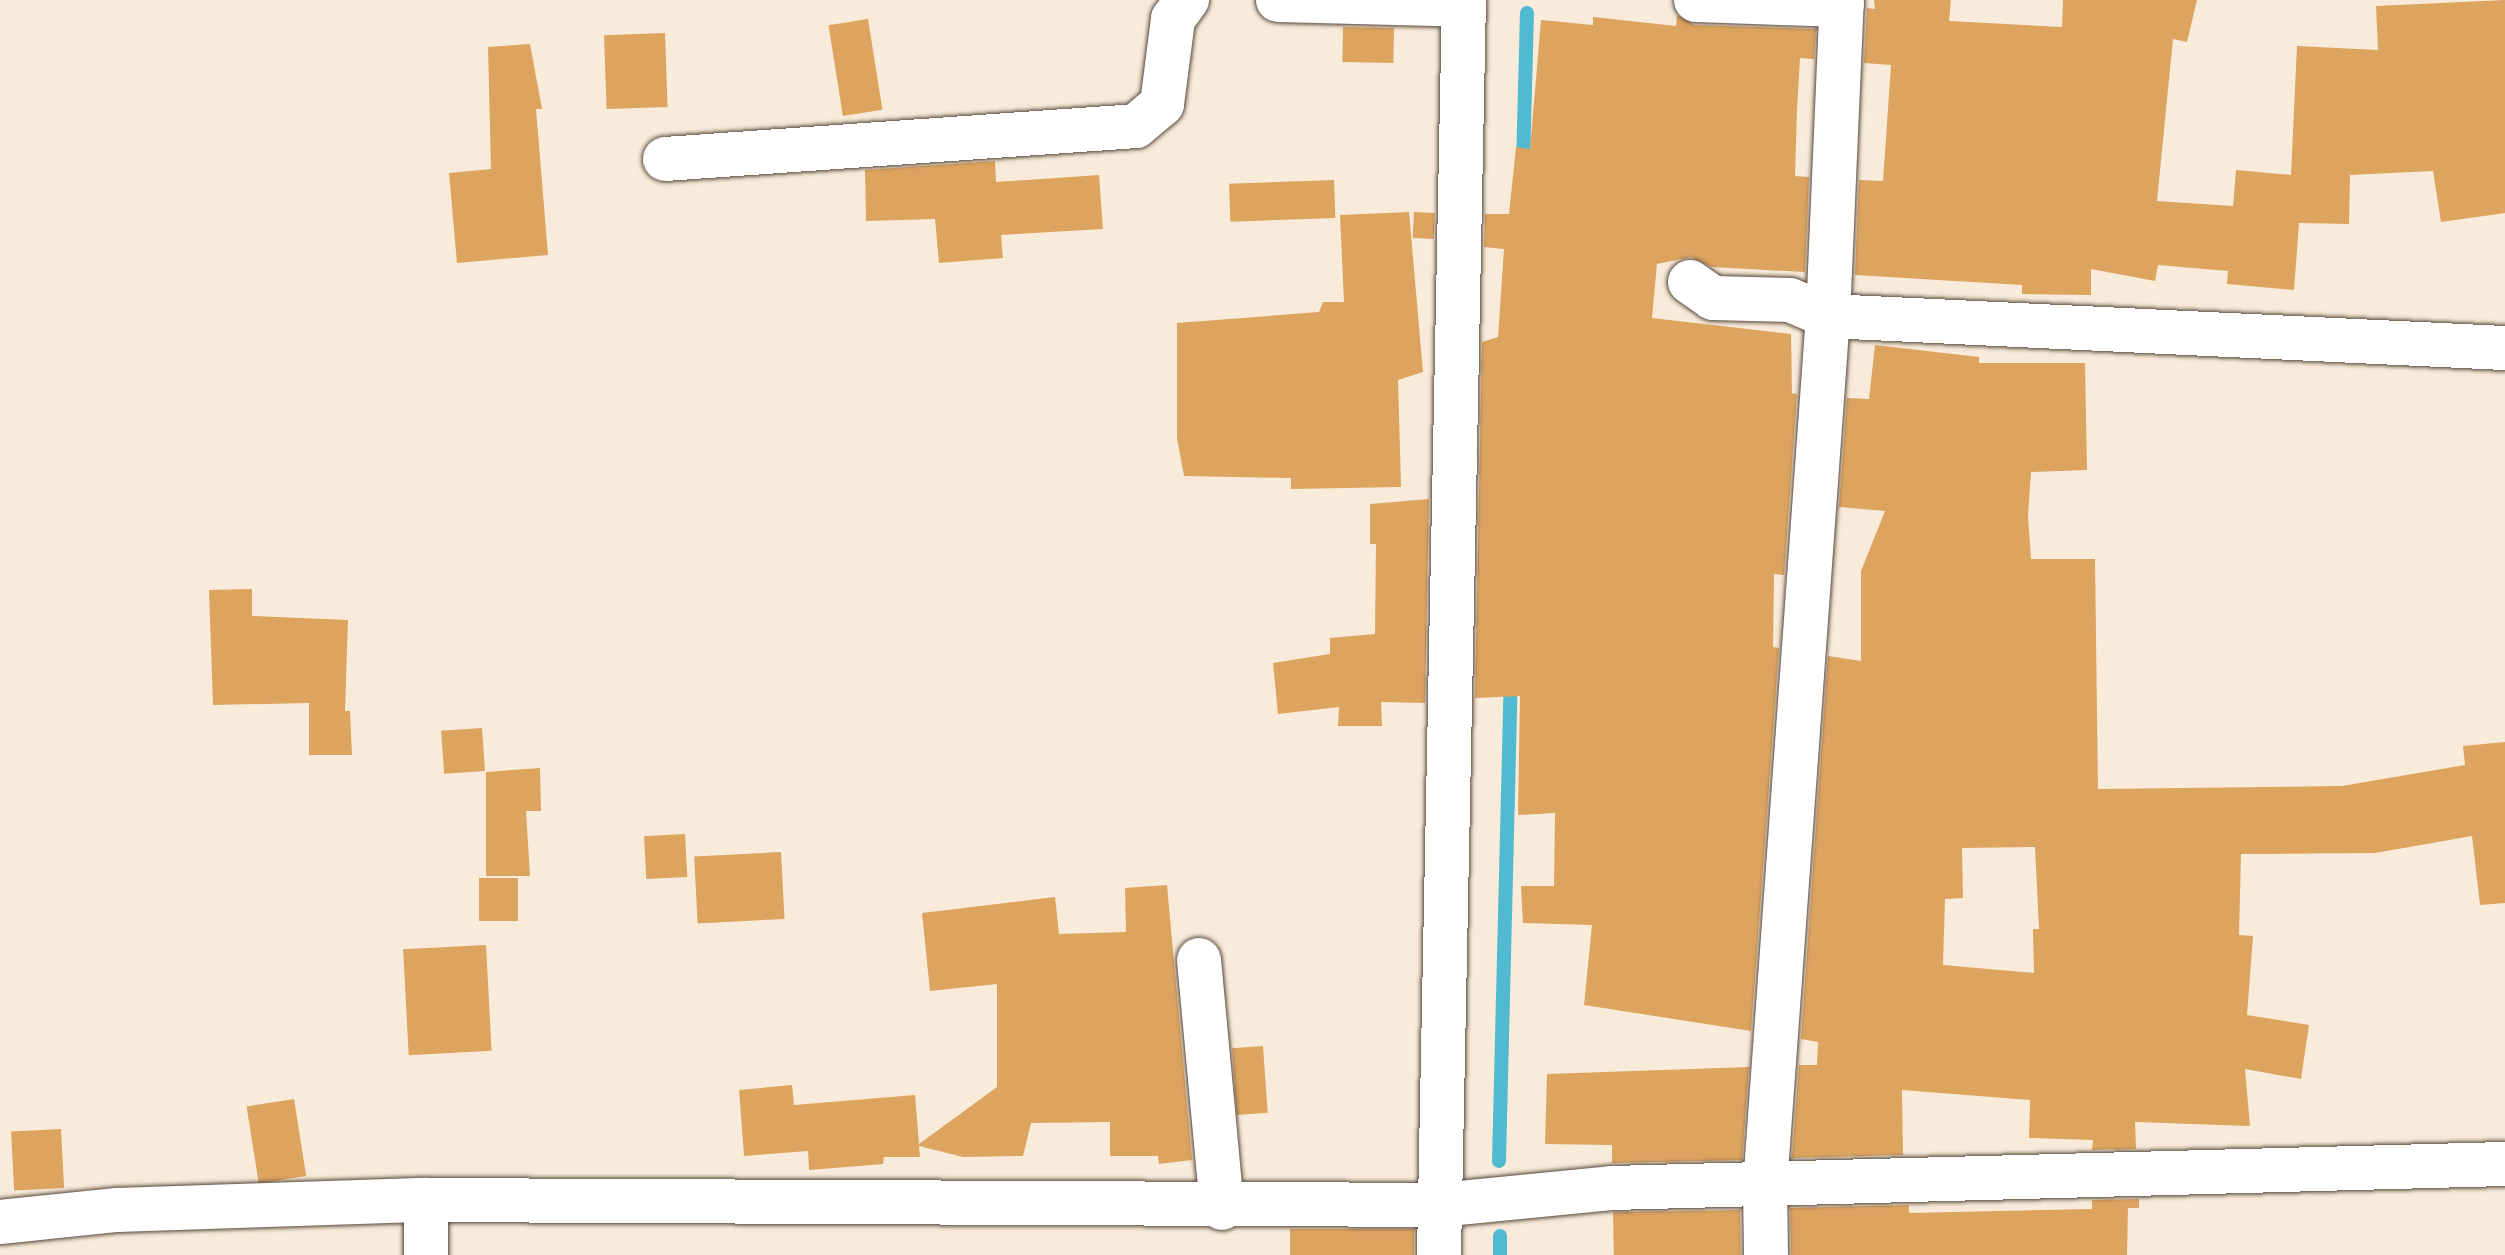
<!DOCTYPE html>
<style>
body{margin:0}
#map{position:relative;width:2505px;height:1255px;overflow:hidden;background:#f8ebd9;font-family:"Balsamiq Sans",sans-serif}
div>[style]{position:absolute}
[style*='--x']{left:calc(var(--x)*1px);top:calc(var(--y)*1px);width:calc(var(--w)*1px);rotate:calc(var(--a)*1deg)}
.stream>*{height:14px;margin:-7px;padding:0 7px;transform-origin:7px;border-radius:7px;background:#52bad0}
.building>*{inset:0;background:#dda460;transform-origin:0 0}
.roads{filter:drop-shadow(0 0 2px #57473a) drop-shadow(0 0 2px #57473a)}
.minor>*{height:44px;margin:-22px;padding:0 22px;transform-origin:22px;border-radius:22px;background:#fff}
span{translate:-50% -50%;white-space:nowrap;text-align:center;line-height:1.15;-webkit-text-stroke:6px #fdfcf7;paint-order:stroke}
</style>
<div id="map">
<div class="stream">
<div style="--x:1523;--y:165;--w:152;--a:-88.5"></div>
<div style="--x:1499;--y:1161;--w:483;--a:-88.6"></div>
<div style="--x:1500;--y:1255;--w:19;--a:-90"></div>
</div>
<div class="building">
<div style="clip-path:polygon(1874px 0,1951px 0,1949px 21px,2062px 27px,2063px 0,2197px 0,2187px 42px,2173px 39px,2157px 201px,2233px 206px,2236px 170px,2291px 175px,2297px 46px,2378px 50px,2376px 6px,2505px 0,2505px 213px,2441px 222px,2433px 171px,2350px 175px,2349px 224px,2299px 223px,2294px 290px,2227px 284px,2228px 271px,2158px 265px,2155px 281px,2091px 269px,2091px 295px,2022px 294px,2022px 285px,1855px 275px,1859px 180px,1883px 181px,1891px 65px,1864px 63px,1867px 8px,1875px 9px)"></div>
<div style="clip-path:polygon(1677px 15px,1695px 25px,1816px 29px,1814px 59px,1800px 58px,1797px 110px,1795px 176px,1809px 177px,1805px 272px,1712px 267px,1691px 257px,1657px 264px,1652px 318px,1791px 334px,1792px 393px,1797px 394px,1784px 575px,1774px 574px,1773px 647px,1779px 648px,1751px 1031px,1584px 1005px,1592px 925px,1523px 923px,1521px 886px,1554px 886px,1555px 813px,1518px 815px,1520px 696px,1475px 698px,1482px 342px,1498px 337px,1504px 249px,1484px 247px,1485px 214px,1509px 214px,1516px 147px,1530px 149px,1541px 20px,1593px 25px,1593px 17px,1676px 26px)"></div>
<div style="left:868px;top:19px;width:92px;height:40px;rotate:81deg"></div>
<div style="left:1343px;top:27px;width:51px;height:35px;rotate:1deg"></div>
<div style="left:665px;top:33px;width:74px;height:61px;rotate:88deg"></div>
<div style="clip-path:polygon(530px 44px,542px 109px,536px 109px,548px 255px,457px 263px,449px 173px,491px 169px,488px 47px)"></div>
<div style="clip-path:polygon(995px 161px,996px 182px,1099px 175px,1103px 229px,1001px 235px,1003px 258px,939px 263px,935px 219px,866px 221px,865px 170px)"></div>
<div style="left:1334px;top:180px;width:38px;height:105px;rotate:88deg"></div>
<div style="clip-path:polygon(1409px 212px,1423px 372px,1398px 380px,1401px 487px,1291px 489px,1291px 478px,1184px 476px,1177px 438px,1177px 323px,1319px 312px,1323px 302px,1344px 302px,1340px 215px)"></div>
<div style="left:1414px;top:212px;width:21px;height:26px;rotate:3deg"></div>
<div style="clip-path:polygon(evenodd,1875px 345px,1979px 357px,1979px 363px,2085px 363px,2087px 470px,2031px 472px,2028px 516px,2031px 559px,2095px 559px,2098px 789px,2342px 786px,2465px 765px,2463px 746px,2505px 742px,2505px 903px,2480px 905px,2472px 836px,2375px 853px,2241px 854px,2239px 935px,2253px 936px,2247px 1015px,2309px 1025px,2301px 1079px,2245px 1069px,2250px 1126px,2135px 1122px,2136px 1149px,2092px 1150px,2093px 1140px,2029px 1138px,2030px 1100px,1902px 1090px,1903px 1155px,1792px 1158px,1799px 1065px,1817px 1065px,1818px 1042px,1801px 1039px,1828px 656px,1861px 661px,1861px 571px,1885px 511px,1839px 507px,1847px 398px,1869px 399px,1875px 345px,2035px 847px,2039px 929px,2033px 929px,2034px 973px,1943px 965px,1945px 899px,1963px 898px,1962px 848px,2035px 847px)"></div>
<div style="clip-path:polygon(1429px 499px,1425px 703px,1381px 702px,1382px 726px,1338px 726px,1339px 707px,1278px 714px,1273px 663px,1330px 654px,1330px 638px,1375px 634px,1376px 544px,1370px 544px,1370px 504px)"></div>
<div style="clip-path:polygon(252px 589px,252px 616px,348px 620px,345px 711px,350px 711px,352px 755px,309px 755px,309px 703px,213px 705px,209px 590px)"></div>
<div style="left:482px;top:728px;width:43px;height:41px;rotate:86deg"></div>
<div style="clip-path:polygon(540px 768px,541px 811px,526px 811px,530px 876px,486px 876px,486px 772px)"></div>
<div style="left:685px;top:834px;width:43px;height:41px;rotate:87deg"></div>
<div style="left:781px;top:852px;width:67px;height:87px;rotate:87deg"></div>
<div style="left:479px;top:878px;width:39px;height:43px"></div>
<div style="clip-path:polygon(1167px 885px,1192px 1160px,1159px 1164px,1158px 1156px,1110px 1156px,1110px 1122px,1031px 1123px,1023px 1156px,963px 1157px,919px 1146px,920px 1157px,884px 1157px,883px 1164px,809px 1170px,808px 1151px,744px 1156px,739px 1090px,792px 1085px,794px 1105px,915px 1095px,919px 1144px,997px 1087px,997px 984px,930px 991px,922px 913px,1055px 897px,1059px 934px,1126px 932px,1125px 888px)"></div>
<div style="left:486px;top:945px;width:106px;height:83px;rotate:87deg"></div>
<div style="left:1263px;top:1046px;width:67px;height:31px;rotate:86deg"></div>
<div style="clip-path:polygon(1749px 1067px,1742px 1160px,1612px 1163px,1612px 1145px,1545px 1144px,1547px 1074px)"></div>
<div style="left:294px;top:1099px;width:78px;height:48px;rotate:81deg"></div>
<div style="left:61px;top:1129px;width:59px;height:50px;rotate:87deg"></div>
<div style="clip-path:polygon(2139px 1199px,2139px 1208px,2128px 1208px,2127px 1255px,1791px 1255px,1790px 1208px,1909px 1205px,1909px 1213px,2092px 1209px,2092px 1200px)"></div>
<div style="left:1740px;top:1210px;width:45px;height:127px;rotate:89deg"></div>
<div style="left:1290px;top:1229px;width:124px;height:28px"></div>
</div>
<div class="roads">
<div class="minor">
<div style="--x:1278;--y:0;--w:186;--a:1.5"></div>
<div style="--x:1696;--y:0;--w:146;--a:2"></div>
<div style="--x:665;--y:159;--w:472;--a:-4"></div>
<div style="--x:1136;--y:126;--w:34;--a:-40"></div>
<div style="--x:1162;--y:104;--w:86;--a:-82.6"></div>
<div style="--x:1173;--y:19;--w:24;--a:-54"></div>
<div style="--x:1690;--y:282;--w:28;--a:35"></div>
<div style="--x:1713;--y:298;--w:77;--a:1.5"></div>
<div style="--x:1790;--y:300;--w:41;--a:22.8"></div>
<div style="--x:1828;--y:316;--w:678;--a:2.71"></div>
<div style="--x:1199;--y:960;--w:249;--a:84.7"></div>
<div style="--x:426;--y:1200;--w:55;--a:90"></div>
<div style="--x:0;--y:1222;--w:118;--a:-5.9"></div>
<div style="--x:117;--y:1210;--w:309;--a:-1.9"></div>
<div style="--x:426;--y:1200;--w:1013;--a:0.28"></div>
<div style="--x:1439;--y:1205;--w:174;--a:-5.6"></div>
<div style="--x:1612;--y:1188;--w:893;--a:-1.54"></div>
<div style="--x:1439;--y:1255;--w:1255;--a:-88.86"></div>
<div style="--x:1766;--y:1255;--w:69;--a:-90.8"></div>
<div style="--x:1765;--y:1186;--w:872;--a:-85.86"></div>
<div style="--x:1828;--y:316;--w:316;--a:-87.5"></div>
</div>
</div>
</div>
